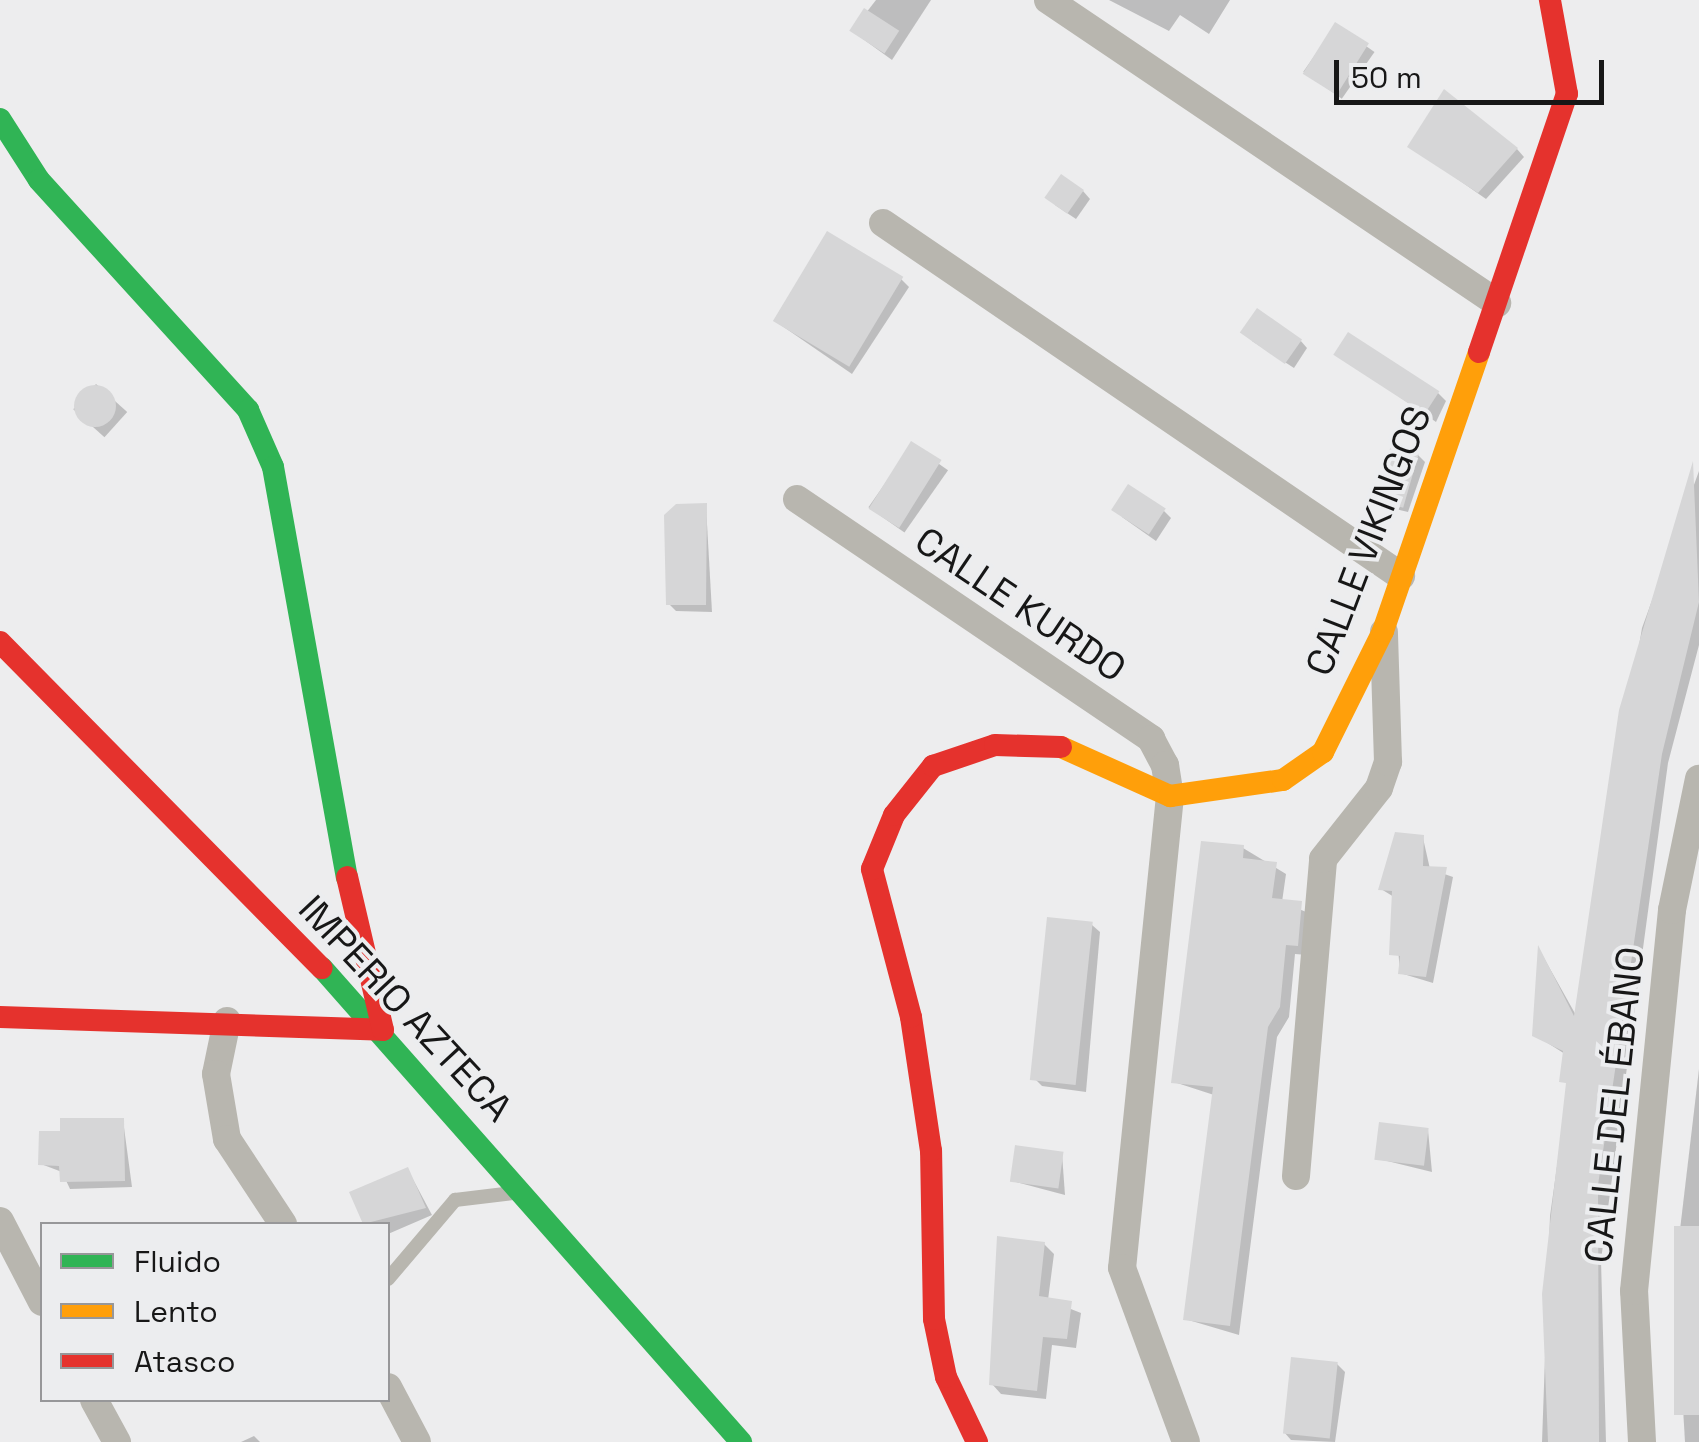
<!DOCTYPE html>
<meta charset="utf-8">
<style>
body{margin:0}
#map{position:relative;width:1699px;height:1442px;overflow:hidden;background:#ededee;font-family:"Space Grotesk",sans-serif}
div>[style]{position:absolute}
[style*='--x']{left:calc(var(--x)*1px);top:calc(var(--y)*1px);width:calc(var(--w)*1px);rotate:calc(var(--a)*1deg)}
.shadow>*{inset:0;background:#0003;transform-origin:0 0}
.building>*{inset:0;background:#d6d6d7;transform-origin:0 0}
.round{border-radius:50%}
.lane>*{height:14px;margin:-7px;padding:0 7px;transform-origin:7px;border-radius:7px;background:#b8b6af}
.street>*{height:28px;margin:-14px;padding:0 14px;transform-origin:14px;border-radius:14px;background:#b8b6af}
.fast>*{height:22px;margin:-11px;padding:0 11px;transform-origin:11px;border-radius:11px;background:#30b455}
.slow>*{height:22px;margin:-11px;padding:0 11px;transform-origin:11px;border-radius:11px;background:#ff9f0a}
.jam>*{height:22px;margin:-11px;padding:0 11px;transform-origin:11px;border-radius:11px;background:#e5322d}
span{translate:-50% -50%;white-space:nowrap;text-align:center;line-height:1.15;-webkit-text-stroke:8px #ecedef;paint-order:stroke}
.street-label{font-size:38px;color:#171717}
.legend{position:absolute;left:40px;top:1222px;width:350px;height:180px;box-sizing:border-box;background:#ecedef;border:2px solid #979799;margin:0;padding:12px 18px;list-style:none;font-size:30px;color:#171717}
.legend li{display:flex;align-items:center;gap:20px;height:50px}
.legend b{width:50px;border:2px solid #979799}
.scale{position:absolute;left:1334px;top:60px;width:270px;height:45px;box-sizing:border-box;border:5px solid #171717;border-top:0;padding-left:12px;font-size:30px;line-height:35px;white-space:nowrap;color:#171717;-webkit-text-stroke:8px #ecedef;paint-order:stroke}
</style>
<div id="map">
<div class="shadow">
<div style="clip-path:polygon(876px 0,931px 0,892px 60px,852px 31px)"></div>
<div style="clip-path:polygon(1109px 0,1230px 0,1209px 34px,1180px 15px,1169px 31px)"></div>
<div style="left:1336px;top:25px;width:47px;height:57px;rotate:35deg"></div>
<div style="clip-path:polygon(1410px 146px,1517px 149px,1524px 157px,1486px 199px)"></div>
<div style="clip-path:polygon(1083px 191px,1090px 199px,1076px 219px,1055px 205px)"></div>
<div style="clip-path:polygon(901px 279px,909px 287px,852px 374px,775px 321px)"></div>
<div style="clip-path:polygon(1300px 340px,1307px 348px,1294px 368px,1252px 341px)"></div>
<div style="clip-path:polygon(1337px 354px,1438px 393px,1446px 401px,1436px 422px)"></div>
<div style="left:96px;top:384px;width:42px;height:34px;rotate:42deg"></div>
<div style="left:912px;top:445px;width:44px;height:76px;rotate:35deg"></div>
<div style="clip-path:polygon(1418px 455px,1425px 462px,1408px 512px,1387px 507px,1379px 499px)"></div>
<div style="clip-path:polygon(1699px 471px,1699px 645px,1668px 763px,1601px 1260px,1606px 1442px,1542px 1442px,1550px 1216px,1568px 1088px,1565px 1054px,1535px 1035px,1540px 951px,1577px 1017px,1642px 628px)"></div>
<div style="clip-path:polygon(706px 506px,712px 612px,676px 611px,669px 604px)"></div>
<div style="clip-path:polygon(1164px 511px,1171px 518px,1156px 541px,1122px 517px)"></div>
<div style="clip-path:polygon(1423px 838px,1430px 869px,1453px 877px,1433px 983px,1400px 973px,1394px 897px,1381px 889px)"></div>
<div style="clip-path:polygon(1243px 848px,1286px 874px,1282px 902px,1311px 914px,1307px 955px,1295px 954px,1289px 1017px,1277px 1037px,1239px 1335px,1185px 1319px,1214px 1095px,1174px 1082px)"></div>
<div style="clip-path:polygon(1092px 925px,1100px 932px,1086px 1092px,1042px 1086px,1035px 1079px)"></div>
<div style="clip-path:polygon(1699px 1069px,1699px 1442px,1685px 1442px,1675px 1272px)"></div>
<div style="clip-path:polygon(123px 1120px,132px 1187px,70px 1189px,62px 1172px,41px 1164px,63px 1133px)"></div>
<div style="clip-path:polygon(1428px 1130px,1432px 1172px,1379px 1159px)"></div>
<div style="clip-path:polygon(1062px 1154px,1065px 1195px,1012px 1181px)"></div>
<div style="clip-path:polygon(408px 1170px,432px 1215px,388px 1234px,388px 1224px,365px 1224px,352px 1193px)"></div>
<div style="clip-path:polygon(1044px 1244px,1054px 1254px,1048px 1300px,1081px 1313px,1076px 1348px,1052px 1345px,1046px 1399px,1001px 1394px,992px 1384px)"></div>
<div style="clip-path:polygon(1337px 1364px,1345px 1372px,1335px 1442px,1291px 1440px,1284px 1432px)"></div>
<div style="clip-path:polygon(254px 1436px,260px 1442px,241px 1442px)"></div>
</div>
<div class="building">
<div style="left:864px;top:8px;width:42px;height:27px;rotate:33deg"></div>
<div style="left:1335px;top:22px;width:40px;height:61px;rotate:32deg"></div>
<div style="clip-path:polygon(1444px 89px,1518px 148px,1478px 193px,1407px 147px)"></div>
<div style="left:1061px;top:174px;width:28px;height:29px;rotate:35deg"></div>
<div style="left:827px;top:231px;width:89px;height:105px;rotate:31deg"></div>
<div style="left:1257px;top:308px;width:55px;height:30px;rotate:35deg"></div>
<div style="left:1348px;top:332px;width:109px;height:27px;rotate:33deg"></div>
<div class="round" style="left:74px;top:385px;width:42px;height:42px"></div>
<div style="left:911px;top:441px;width:36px;height:80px;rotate:32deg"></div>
<div style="left:1391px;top:445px;width:29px;height:57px;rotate:16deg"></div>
<div style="clip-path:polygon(1693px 461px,1699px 602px,1662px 754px,1598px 1185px,1599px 1442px,1548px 1442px,1542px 1294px,1566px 1083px,1559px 1082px,1563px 1051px,1532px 1036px,1538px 945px,1574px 1016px,1619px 710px)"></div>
<div style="left:1128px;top:484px;width:45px;height:31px;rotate:33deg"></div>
<div style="clip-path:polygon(707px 503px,706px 605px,666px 605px,664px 515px,676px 504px)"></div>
<div style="clip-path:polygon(1395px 832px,1424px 835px,1423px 866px,1447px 867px,1426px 977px,1398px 974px,1400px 956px,1389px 955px,1392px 891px,1378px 890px)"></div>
<div style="clip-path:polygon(1201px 841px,1244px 845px,1243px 858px,1277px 862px,1272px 898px,1302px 901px,1298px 946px,1286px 945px,1280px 1007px,1268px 1027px,1230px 1326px,1183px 1320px,1213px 1087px,1171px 1083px)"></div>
<div style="left:1047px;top:917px;width:46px;height:164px;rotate:6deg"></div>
<div style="clip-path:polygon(60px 1118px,124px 1118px,125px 1181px,60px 1182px,59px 1166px,38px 1165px,39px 1131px,60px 1131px)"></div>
<div style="left:1379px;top:1122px;width:50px;height:38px;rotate:7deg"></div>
<div style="left:1015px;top:1145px;width:49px;height:37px;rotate:8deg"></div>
<div style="clip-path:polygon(408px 1167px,426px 1208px,363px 1224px,349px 1192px)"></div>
<div style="left:1674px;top:1226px;width:25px;height:189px"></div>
<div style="clip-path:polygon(997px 1236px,1045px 1242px,1039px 1296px,1072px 1301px,1067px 1339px,1043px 1337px,1037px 1391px,989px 1385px)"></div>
<div style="left:1291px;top:1357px;width:47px;height:77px;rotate:6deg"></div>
</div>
<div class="lane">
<div style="--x:388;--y:1279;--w:104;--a:-49.7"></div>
<div style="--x:455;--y:1200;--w:58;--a:-6.9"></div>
</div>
<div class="street">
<div style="--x:1048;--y:0;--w:542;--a:34.01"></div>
<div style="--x:883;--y:223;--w:627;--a:34.27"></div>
<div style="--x:797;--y:499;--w:428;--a:34.1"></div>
<div style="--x:1151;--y:739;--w:30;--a:62"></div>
<div style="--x:1165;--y:765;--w:31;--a:81"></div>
<div style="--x:1170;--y:796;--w:474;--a:95.8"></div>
<div style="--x:1122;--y:1268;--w:185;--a:69.8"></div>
<div style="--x:227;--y:1021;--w:54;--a:101.7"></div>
<div style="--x:216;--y:1074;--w:66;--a:80.4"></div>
<div style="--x:227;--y:1139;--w:102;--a:56.6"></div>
<div style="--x:1296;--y:1176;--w:318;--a:-85.1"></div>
<div style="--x:1323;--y:859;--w:90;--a:-51.7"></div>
<div style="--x:1379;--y:788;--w:28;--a:-71"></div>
<div style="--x:1388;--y:762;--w:130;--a:-91.8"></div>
<div style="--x:0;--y:1221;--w:91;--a:62.6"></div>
<div style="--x:388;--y:1387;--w:62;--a:62.2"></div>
<div style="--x:94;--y:1400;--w:48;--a:61.3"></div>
<div style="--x:1642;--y:1442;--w:151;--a:-93"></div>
<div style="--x:1634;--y:1291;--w:383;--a:-84.3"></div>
<div style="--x:1672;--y:910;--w:134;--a:-78.4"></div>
</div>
<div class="fast">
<div style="--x:0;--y:119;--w:72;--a:57.4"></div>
<div style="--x:39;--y:180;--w:311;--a:47.7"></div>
<div style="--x:248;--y:410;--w:62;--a:66.3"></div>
<div style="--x:273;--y:467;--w:417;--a:79.8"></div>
<div style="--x:322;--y:968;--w:633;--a:48.52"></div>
</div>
<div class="slow">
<div style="--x:1061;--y:747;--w:120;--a:24.2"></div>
<div style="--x:1170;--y:796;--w:114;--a:-8.1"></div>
<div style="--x:1283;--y:780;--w:49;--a:-35"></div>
<div style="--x:1323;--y:752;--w:135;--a:-63.6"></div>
<div style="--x:1383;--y:631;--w:295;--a:-71"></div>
</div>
<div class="jam">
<div style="--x:1479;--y:352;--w:273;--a:-71.2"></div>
<div style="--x:1567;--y:94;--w:96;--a:-100.3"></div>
<div style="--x:0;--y:642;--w:458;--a:45.4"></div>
<div style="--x:0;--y:1017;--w:383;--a:1.9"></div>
<div style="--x:383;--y:1030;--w:157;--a:-103.2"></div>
<div style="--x:977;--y:1442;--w:72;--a:-115.5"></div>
<div style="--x:946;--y:1377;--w:59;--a:-101.7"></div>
<div style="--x:934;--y:1319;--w:168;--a:-91"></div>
<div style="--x:931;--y:1151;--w:135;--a:-98.5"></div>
<div style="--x:911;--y:1017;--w:153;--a:-104.8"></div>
<div style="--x:872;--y:869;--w:58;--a:-67.8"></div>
<div style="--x:894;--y:815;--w:63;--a:-51.5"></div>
<div style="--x:933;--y:766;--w:65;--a:-18.7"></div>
<div style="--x:995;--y:745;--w:66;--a:1.7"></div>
</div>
<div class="street-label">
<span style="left:1369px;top:541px;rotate:-69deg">CALLE VIKINGOS</span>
<span style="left:1020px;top:605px;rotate:34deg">CALLE KURDO</span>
<span style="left:405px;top:1009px;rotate:47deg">IMPERIO AZTECA</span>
<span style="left:1615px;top:1105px;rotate:-84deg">CALLE DEL ÉBANO</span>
</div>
<ul class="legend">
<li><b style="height:12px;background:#30b455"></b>Fluido</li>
<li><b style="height:12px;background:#ff9f0a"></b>Lento</li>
<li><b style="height:12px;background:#e5322d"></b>Atasco</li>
</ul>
<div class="scale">50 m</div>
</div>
